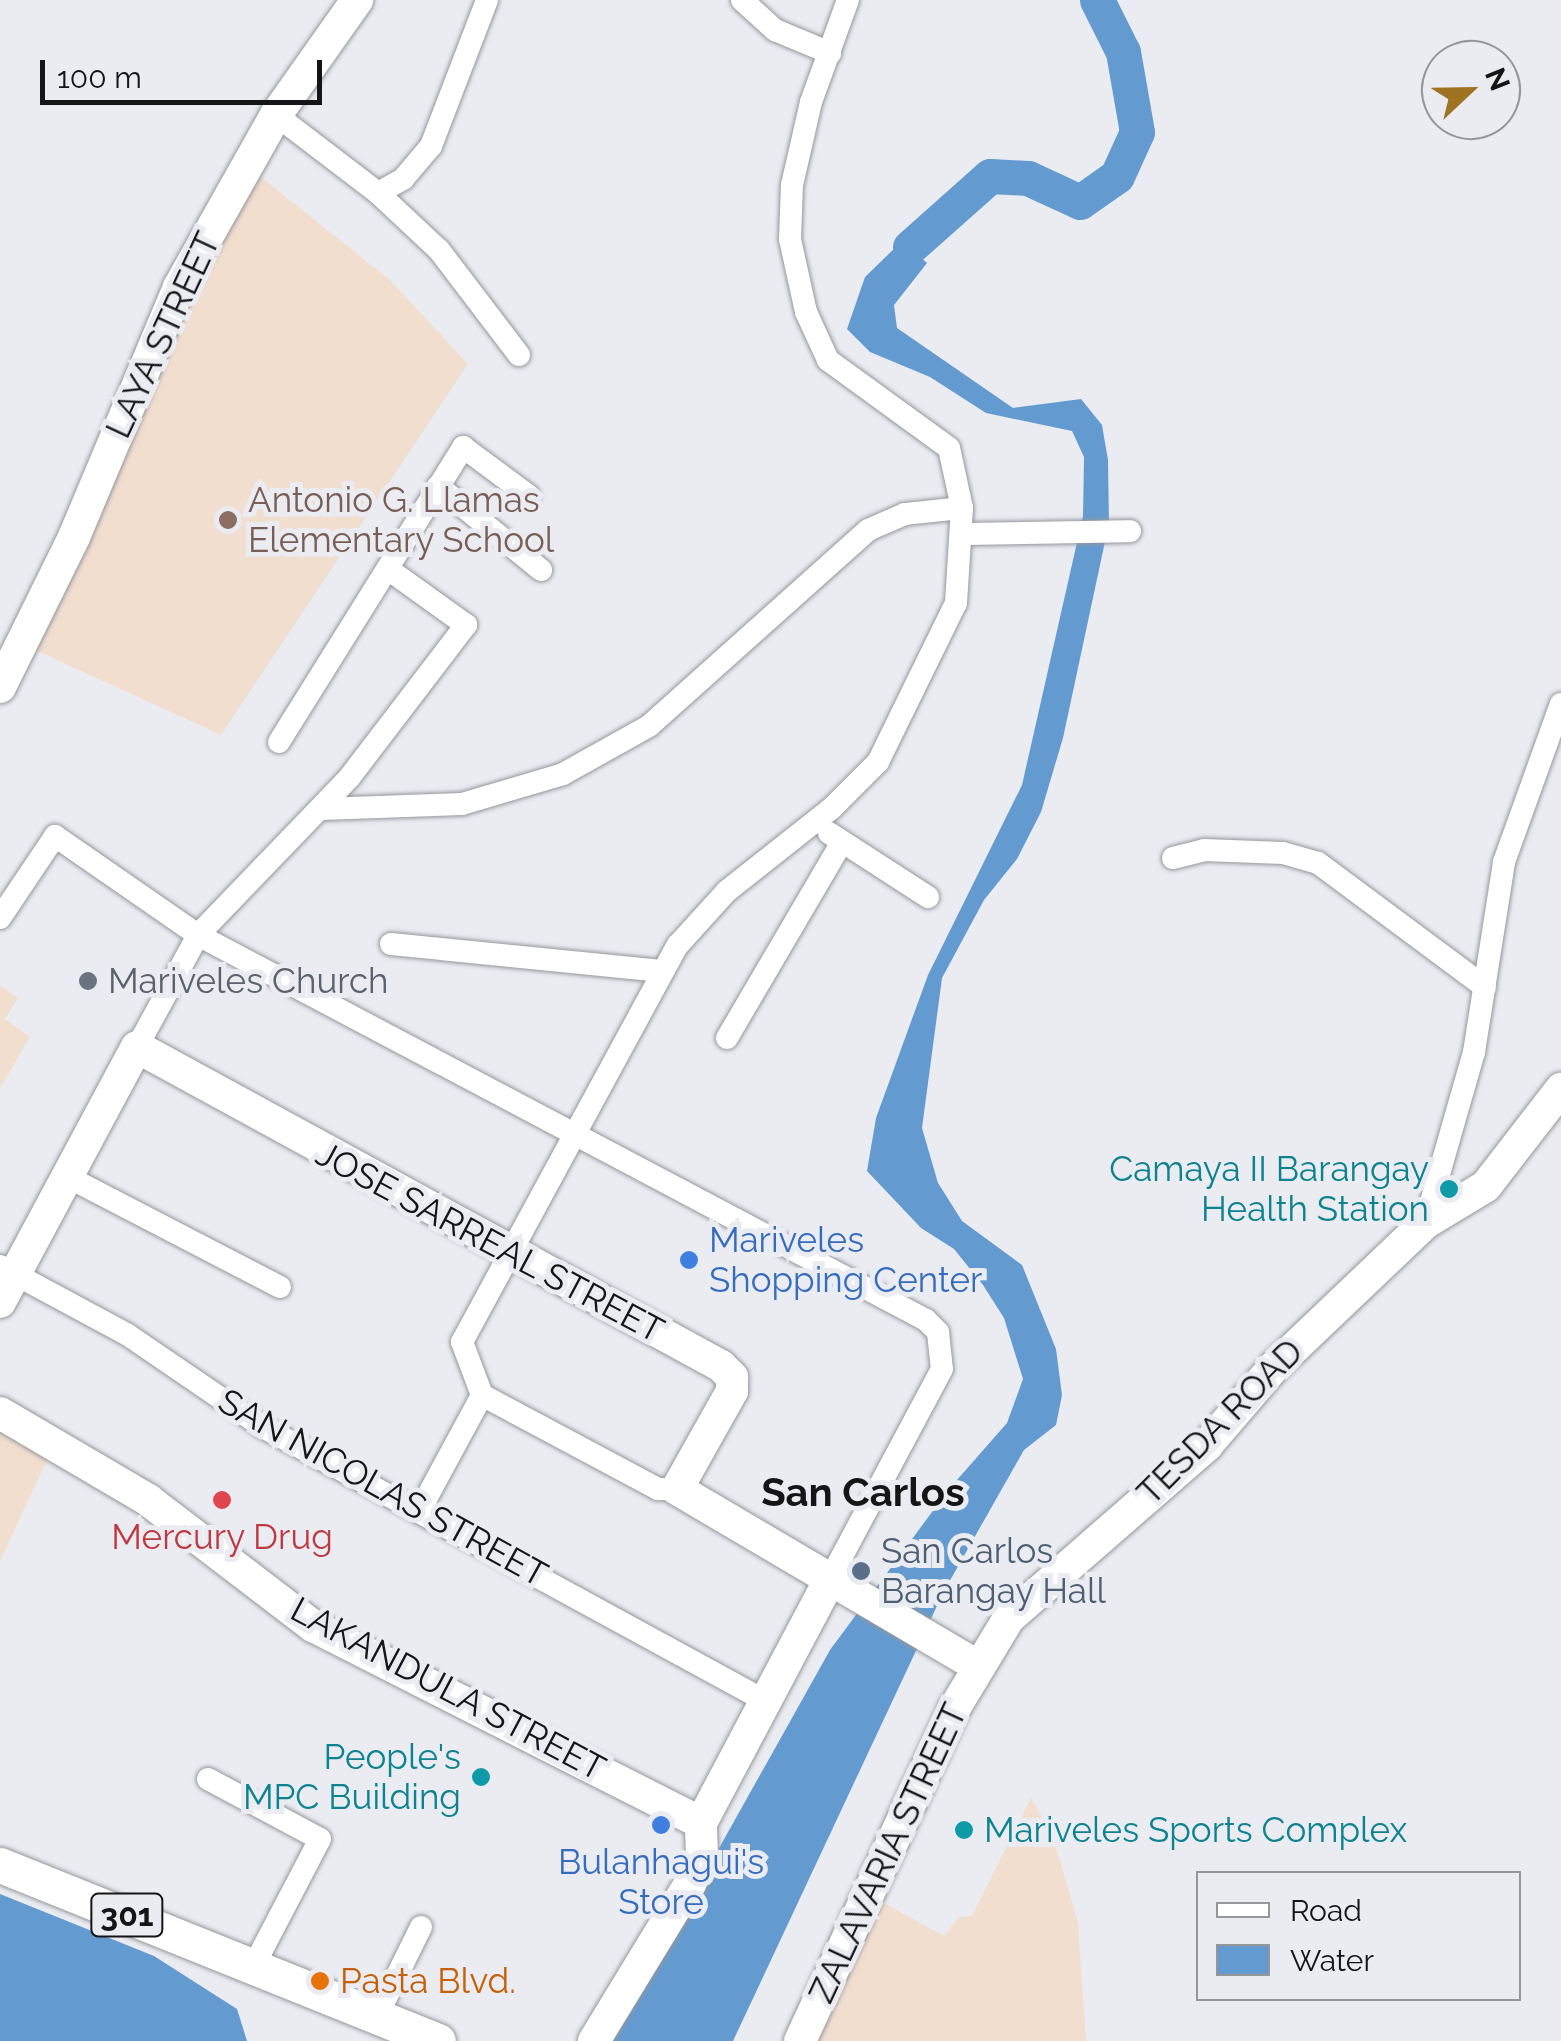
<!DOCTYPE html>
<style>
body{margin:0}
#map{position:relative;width:1561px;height:2041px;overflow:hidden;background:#eaecf2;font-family:Raleway,sans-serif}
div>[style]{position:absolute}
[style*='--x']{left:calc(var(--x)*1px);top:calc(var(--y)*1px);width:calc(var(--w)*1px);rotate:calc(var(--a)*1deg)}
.education>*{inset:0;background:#f2decf}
.water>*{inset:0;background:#639bd1}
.river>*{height:35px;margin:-17.5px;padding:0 17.5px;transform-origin:17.5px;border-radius:17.5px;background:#639bd1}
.roads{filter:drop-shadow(0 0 2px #95979c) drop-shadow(0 0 2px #95979c)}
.street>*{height:22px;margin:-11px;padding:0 11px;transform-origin:11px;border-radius:11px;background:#fff}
.secondary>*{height:32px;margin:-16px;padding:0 16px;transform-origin:16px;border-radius:16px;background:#fff}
.primary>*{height:35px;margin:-17.5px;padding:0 17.5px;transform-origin:17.5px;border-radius:17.5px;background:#fff}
.dots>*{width:28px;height:28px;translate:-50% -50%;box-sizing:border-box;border:5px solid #eaecf2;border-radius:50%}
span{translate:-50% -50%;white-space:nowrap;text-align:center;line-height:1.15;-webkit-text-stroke:10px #eaecf2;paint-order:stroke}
.shield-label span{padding:2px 8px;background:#eaecf2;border:2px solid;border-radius:8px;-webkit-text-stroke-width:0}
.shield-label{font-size:32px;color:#151517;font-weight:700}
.street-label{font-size:35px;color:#151517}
.education-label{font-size:35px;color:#785e54}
.left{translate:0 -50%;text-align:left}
.worship-label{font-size:35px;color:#5b616d}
.culture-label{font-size:35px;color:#0d838f}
.right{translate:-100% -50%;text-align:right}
.shop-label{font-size:35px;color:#366cbe}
.health-label{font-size:35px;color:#be3a42}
.service-label{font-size:35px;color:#4e5e75}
.food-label{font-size:35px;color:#c56008}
.quarter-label{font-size:40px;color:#151517;font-weight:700}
.legend{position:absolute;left:1196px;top:1871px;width:325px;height:130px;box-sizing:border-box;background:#eaecf2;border:2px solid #95969a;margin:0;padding:12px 18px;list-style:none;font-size:30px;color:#151517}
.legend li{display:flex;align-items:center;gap:20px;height:50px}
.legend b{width:50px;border:2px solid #95969a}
.north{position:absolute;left:1421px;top:40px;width:100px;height:100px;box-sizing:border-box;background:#eaecf2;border:2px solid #95969a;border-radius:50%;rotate:68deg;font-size:28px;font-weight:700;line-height:40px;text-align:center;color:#151517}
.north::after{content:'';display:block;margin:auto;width:35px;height:45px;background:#9e7322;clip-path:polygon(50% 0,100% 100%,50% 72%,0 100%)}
.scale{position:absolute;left:40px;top:60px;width:282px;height:45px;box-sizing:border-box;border:5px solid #151517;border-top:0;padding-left:12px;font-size:30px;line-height:35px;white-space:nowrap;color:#151517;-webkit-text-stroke:8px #eaecf2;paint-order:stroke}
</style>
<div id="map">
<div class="education">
<div style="clip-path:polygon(256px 173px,390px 280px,468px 364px,221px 735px,33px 649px,234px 203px)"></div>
<div style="clip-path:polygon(0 985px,18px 998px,5px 1019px,30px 1037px,0 1088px)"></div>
<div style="clip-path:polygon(0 1432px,48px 1458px,0 1561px)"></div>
<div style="clip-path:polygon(1031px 1798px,1052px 1834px,1078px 1923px,1086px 2041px,807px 2041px,873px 1897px,944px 1936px,959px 1917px,972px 1916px)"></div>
</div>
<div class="water">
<div style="clip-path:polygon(902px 241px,927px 263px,894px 305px,897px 328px,1013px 408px,1081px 399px,1102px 425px,1108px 460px,1109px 523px,1063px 738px,1041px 812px,1017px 859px,984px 900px,942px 978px,922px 1128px,938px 1183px,962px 1221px,1022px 1265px,1056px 1349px,1062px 1395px,1056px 1425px,1024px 1450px,944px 1591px,733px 2041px,611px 2041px,830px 1650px,949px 1489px,1007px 1423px,1023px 1379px,1004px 1318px,983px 1285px,954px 1249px,921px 1228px,867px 1171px,876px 1118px,928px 975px,1022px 785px,1083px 516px,1084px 457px,1072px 431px,986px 413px,930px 377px,870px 352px,847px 329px,865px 277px)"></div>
<div style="clip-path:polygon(0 1894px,154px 1956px,237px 2009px,247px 2041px,0 2041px)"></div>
</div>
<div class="river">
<div style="--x:910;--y:247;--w:107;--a:-41.6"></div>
<div style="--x:990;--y:176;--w:38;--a:3"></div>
<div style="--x:1028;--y:178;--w:57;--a:24.8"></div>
<div style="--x:1080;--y:202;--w:45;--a:-35.1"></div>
<div style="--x:1117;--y:176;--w:48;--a:-65.6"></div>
<div style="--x:1137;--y:132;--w:81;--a:-99.9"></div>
<div style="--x:1123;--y:52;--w:58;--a:-116.6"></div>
</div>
<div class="roads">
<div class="street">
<div style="--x:742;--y:0;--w:45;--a:42.3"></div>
<div style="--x:775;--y:30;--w:60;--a:22.7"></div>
<div style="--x:276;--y:115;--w:128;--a:37.4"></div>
<div style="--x:378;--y:193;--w:29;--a:-29"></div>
<div style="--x:403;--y:179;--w:43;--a:-49.7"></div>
<div style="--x:431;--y:146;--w:156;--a:-69"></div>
<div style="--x:378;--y:193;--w:83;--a:43.1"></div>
<div style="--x:439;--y:250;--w:132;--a:52.7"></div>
<div style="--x:438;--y:486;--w:133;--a:39.2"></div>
<div style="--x:963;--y:534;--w:167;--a:-1"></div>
<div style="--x:279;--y:742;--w:348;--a:-58"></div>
<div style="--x:463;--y:447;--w:82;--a:36.6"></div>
<div style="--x:322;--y:809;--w:140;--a:-2"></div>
<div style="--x:462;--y:804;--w:105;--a:-16.5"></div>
<div style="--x:563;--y:774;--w:98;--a:-29.2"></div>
<div style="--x:649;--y:726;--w:294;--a:-41.8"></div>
<div style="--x:868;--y:530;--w:40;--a:-23.4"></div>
<div style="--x:905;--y:514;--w:57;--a:-6"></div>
<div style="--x:829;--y:833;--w:118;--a:32.9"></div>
<div style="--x:1173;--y:858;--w:32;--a:-14"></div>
<div style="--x:1204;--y:850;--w:79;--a:2.2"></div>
<div style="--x:1283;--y:853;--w:36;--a:16"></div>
<div style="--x:1318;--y:863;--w:208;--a:36.6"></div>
<div style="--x:0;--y:918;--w:99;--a:-56.1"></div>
<div style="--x:55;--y:836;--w:174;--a:34.7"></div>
<div style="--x:198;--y:935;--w:824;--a:27.87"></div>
<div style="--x:926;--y:1320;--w:17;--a:45"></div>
<div style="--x:938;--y:1332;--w:37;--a:84"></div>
<div style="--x:942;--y:1369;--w:236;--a:118.1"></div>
<div style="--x:391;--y:944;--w:272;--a:5.7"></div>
<div style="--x:727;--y:1038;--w:227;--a:-59.6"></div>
<div style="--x:137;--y:1047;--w:128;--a:-61.4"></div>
<div style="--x:198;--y:935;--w:218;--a:-46.1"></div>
<div style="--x:349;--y:778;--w:193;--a:-52.6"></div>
<div style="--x:466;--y:625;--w:96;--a:-144.3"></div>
<div style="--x:66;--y:1176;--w:241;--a:27.4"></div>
<div style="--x:1425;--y:1223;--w:178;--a:-74"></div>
<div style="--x:1474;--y:1052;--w:192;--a:-81"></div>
<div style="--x:1504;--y:862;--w:168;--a:-70.2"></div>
<div style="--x:0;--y:1266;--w:145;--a:28.3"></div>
<div style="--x:128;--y:1335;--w:163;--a:34.3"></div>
<div style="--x:263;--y:1427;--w:576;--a:28.61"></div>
<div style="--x:482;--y:1395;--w:200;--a:28.1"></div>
<div style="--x:658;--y:1489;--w:19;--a:0"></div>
<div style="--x:421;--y:1508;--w:128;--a:-61.6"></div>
<div style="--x:482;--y:1395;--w:57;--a:-110.7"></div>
<div style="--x:462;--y:1342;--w:452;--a:-61.5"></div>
<div style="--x:678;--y:945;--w:73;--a:-47.8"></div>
<div style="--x:727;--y:891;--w:134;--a:-38.3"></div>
<div style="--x:832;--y:808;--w:65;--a:-45"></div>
<div style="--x:878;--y:762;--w:177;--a:-63.9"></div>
<div style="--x:956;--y:603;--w:95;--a:-86.4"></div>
<div style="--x:962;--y:508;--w:61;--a:-102.2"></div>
<div style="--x:949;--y:448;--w:150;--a:-144"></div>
<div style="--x:828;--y:360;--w:53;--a:-114.6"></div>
<div style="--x:806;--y:312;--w:75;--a:-102.4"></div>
<div style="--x:790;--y:239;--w:54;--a:-87.9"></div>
<div style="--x:792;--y:185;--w:85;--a:-77.1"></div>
<div style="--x:811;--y:102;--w:109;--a:-70.1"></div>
<div style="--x:208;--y:1779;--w:127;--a:28.2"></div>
<div style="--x:320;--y:1839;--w:142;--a:117.6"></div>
<div style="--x:378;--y:2014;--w:97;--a:-63.7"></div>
</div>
<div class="secondary">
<div style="--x:0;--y:687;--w:167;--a:-63.7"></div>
<div style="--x:74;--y:537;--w:271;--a:-67.2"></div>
<div style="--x:179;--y:287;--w:197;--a:-60.6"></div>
<div style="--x:276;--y:115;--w:141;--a:-54.8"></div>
<div style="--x:0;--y:1302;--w:289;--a:-61.8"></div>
<div style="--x:137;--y:1047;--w:665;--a:28.64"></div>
<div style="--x:721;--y:1366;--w:16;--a:45"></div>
<div style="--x:732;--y:1377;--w:14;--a:90"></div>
<div style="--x:732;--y:1391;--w:112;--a:119.3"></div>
<div style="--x:677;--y:1489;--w:349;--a:30.5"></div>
<div style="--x:0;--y:1413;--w:172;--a:30.4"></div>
<div style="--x:148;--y:1500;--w:208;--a:37.4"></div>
<div style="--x:313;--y:1626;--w:435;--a:26.9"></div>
<div style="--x:701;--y:1823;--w:278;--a:-62.1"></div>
<div style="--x:594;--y:2041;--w:184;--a:-58.6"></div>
<div style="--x:690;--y:1884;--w:30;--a:-66"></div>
<div style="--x:702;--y:1857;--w:34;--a:-92"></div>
<div style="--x:800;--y:2041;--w:366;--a:-65.1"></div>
<div style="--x:954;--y:1709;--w:106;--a:-58.9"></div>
<div style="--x:1009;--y:1618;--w:263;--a:-41.1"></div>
<div style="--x:1207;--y:1445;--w:101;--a:-49.4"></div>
<div style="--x:1273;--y:1368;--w:210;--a:-43.6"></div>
<div style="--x:1425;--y:1223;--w:71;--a:-31.2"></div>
<div style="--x:1486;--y:1186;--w:123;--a:-52.3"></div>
</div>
<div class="primary">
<div style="--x:0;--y:1865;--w:472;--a:21.9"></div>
</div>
</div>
<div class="dots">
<div style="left:228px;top:520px;background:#8d6e63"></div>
<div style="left:88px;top:981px;background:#6b7280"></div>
<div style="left:1449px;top:1189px;background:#0f9aa8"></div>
<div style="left:689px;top:1260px;background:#3f7fe0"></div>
<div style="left:222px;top:1500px;background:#e0444e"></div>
<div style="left:861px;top:1571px;background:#5c6f8a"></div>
<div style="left:481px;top:1777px;background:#0f9aa8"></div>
<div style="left:661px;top:1825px;background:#3f7fe0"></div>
<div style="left:964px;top:1830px;background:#0f9aa8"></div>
<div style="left:320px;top:1981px;background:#e8710a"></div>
</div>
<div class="shield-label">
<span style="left:127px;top:1915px">301</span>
</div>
<div class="street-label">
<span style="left:163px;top:335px;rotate:-65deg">LAYA STREET</span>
<span style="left:490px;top:1242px;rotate:28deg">JOSE SARREAL STREET</span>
<span style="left:1220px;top:1422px;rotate:-45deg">TESDA ROAD</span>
<span style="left:383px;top:1488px;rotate:29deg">SAN NICOLAS STREET</span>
<span style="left:448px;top:1689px;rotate:28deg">LAKANDULA STREET</span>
<span style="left:888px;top:1853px;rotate:-65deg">ZALAVARIA STREET</span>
</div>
<div class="education-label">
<span class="left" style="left:248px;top:520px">Antonio G. Llamas<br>Elementary School</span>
</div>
<div class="worship-label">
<span class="left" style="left:108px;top:981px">Mariveles Church</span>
</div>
<div class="culture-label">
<span class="right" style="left:1429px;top:1189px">Camaya II Barangay<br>Health Station</span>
<span class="right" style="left:461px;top:1777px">People's<br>MPC Building</span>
<span class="left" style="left:984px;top:1830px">Mariveles Sports Complex</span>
</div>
<div class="shop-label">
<span class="left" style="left:709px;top:1260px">Mariveles<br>Shopping Center</span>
<span style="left:661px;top:1882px">Bulanhagui's<br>Store</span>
</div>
<div class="health-label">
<span style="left:222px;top:1537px">Mercury Drug</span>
</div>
<div class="service-label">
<span class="left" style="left:881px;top:1571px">San Carlos<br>Barangay Hall</span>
</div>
<div class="food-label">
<span class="left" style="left:340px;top:1981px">Pasta Blvd.</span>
</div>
<div class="quarter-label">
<span style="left:863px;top:1492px">San Carlos</span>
</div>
<ul class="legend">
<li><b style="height:12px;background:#fff"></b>Road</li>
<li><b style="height:28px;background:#639bd1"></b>Water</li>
</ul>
<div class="north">N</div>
<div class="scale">100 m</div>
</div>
